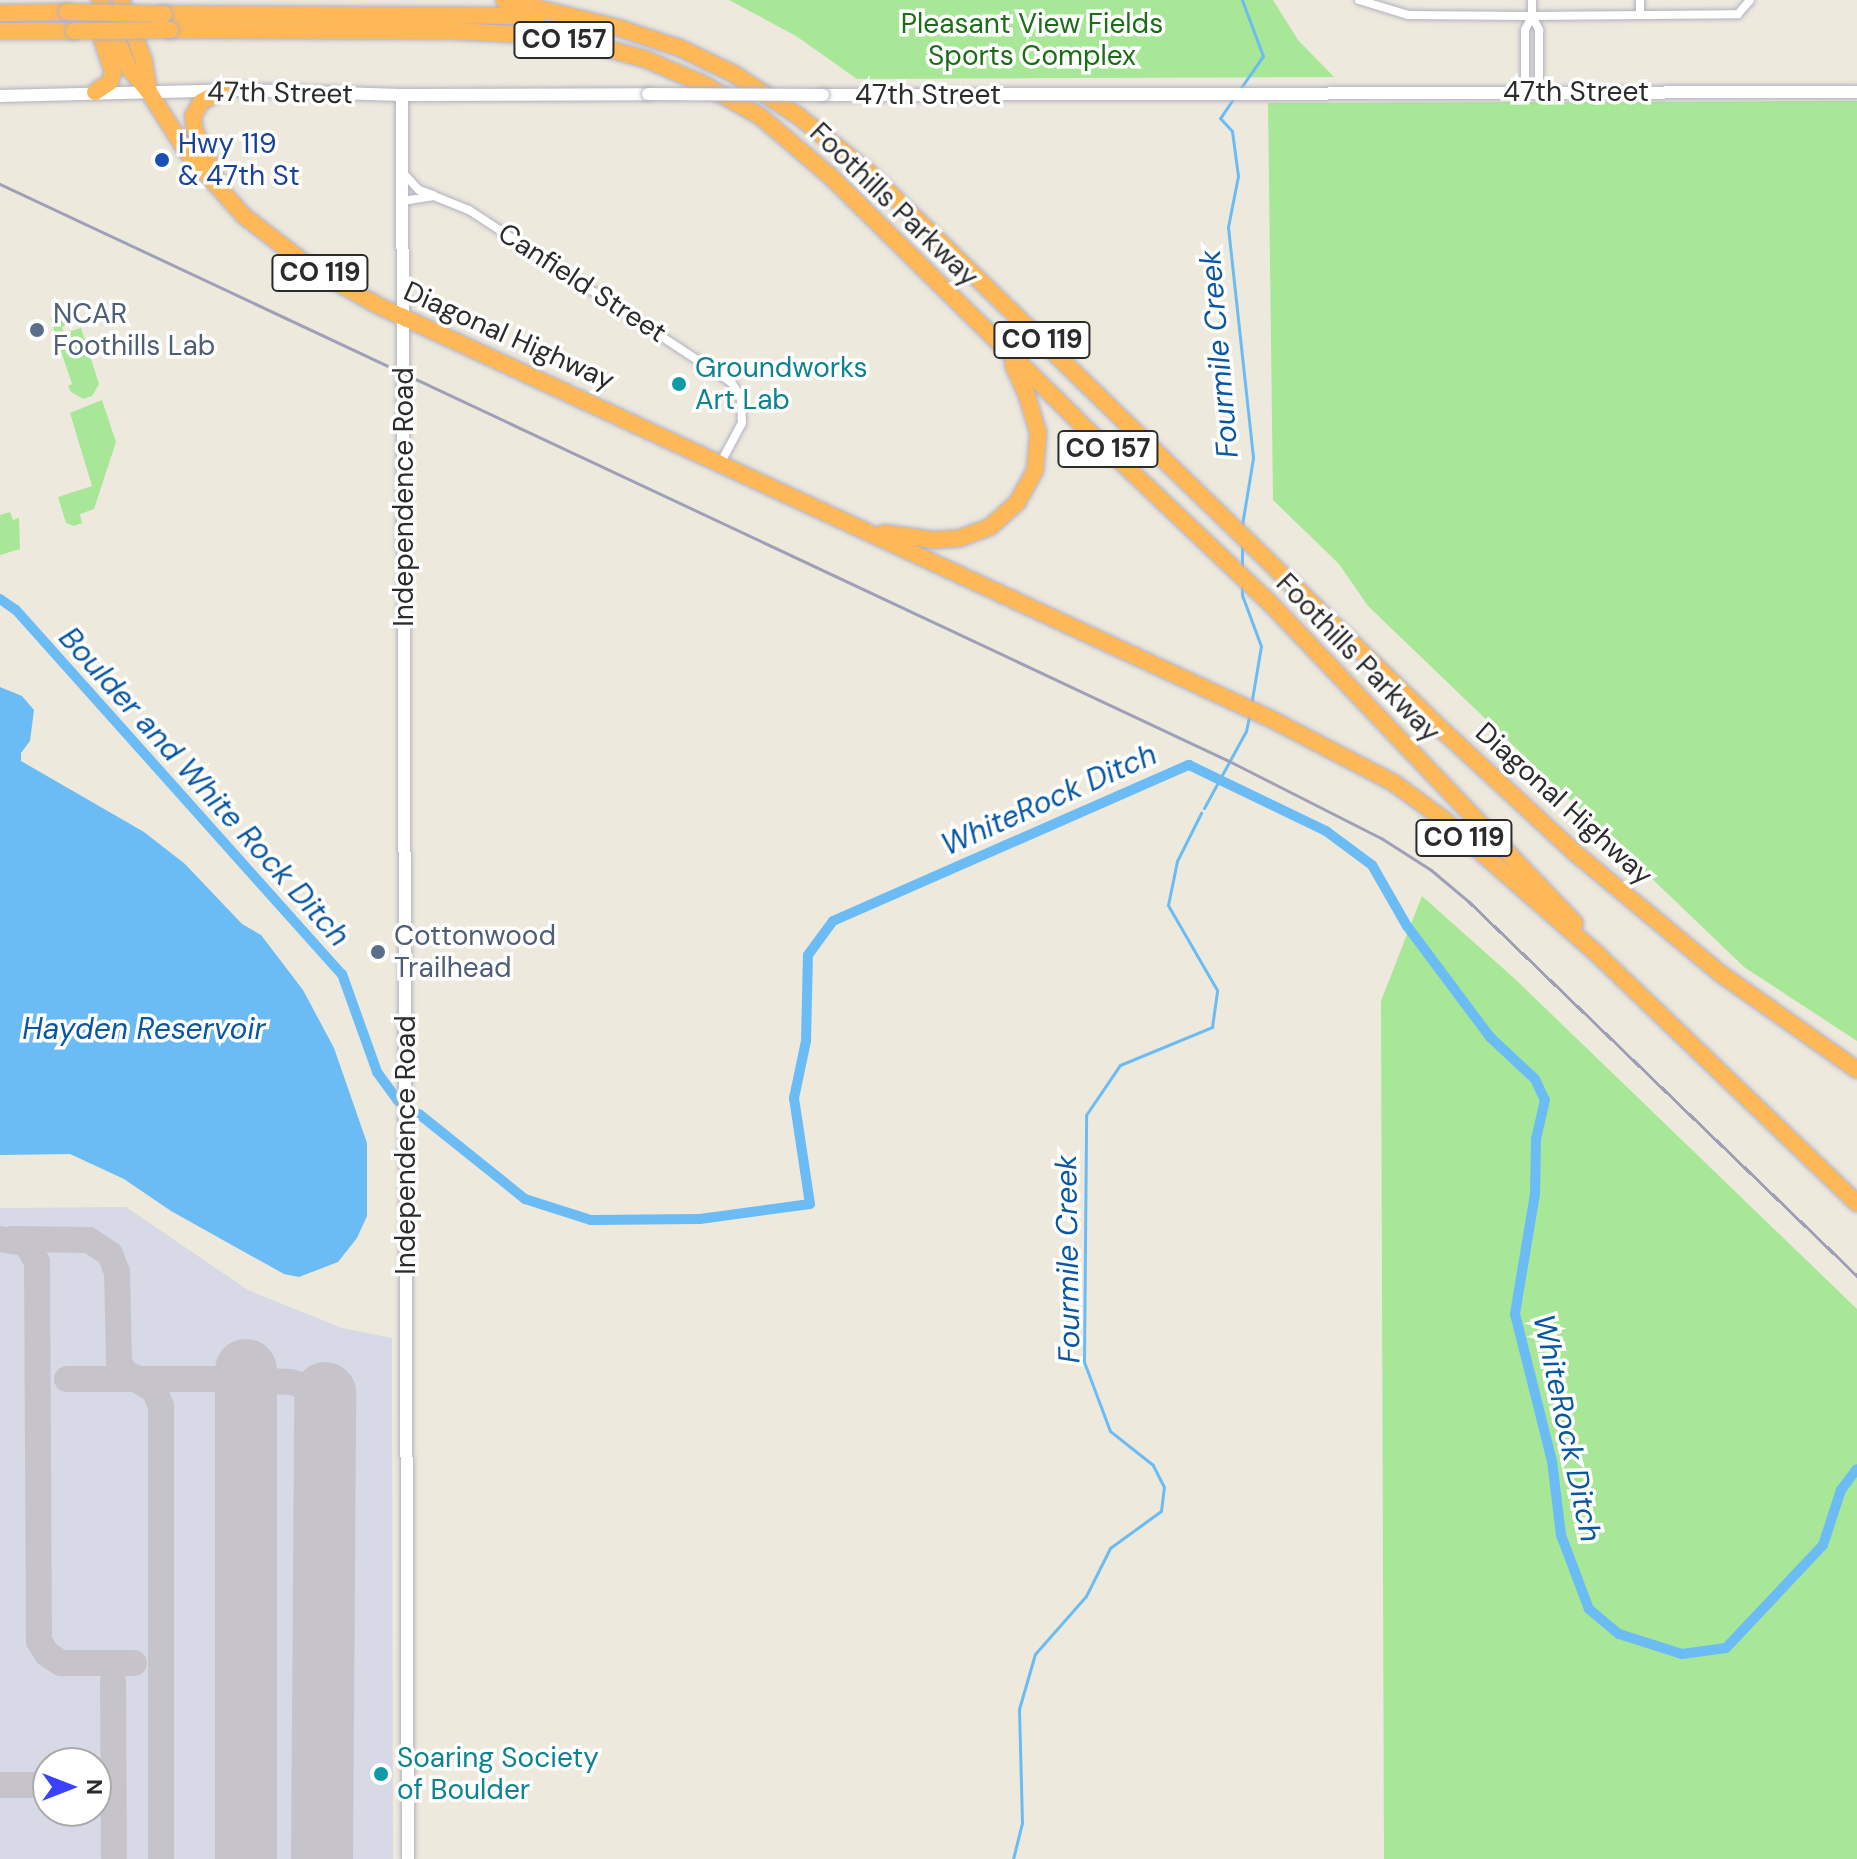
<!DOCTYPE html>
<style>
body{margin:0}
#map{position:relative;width:1857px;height:1859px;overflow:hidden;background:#eee9dd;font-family:"DM Sans",sans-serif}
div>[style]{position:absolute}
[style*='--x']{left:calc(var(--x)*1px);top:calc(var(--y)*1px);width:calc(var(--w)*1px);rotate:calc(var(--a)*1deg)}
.airport>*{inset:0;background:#d8d9e6}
.green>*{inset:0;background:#a7e797}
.water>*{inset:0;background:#6bbcf4}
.stream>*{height:3px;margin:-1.5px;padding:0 1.5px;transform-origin:1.5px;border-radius:1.5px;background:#6bbcf4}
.canal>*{height:10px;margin:-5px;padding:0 5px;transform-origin:5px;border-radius:5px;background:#6bbcf4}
.taxiway>*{height:26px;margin:-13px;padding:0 13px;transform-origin:13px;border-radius:13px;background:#c6c4ca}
.runway>*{height:62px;margin:-31px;padding:0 31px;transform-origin:31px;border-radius:31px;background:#c6c4ca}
.roads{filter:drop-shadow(0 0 2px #b1b1c0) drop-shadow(0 0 2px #b1b1c0)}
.street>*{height:8px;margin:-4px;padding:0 4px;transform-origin:4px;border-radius:4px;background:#fff}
.secondary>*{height:12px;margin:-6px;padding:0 6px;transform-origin:6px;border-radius:6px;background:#fff}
.highway>*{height:16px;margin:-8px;padding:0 8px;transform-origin:8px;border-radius:8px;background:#ffb857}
.rail>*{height:3px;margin:-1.5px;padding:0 1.5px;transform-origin:1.5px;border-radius:1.5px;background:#9f9fb7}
.bridges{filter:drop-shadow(0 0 2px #b1b1c0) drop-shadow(0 0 2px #b1b1c0)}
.secondary-bridge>*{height:12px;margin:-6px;padding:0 6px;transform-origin:6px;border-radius:6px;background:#fff}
.highway-bridge>*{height:16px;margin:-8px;padding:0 8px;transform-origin:8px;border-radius:8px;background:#ffb857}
.dots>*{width:22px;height:22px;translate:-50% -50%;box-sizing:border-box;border:4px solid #fff;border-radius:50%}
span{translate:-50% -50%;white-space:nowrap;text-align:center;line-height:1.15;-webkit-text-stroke:7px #fff;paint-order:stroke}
.shield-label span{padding:2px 6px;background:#fff;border:2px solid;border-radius:6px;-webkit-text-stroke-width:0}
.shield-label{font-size:26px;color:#2b2b2b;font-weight:700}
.park-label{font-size:28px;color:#1c6d17}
.street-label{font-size:28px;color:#2b2b2b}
.transit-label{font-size:28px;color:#164399}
.left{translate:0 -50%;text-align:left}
.service-label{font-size:28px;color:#4e5e75}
.culture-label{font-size:28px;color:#0d838f}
.water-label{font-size:30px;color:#0757a4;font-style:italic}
.north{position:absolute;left:32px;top:1747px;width:80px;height:80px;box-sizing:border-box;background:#fff;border:2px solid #aaa;border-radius:50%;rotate:90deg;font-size:22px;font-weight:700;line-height:32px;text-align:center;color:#2b2b2b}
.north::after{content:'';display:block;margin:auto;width:28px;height:36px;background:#3941ff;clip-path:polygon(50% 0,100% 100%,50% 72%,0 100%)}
</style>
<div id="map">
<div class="airport">
<div style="clip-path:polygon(evenodd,126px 1207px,248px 1290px,342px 1328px,392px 1338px,393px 1859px,0 1859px,0 1208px,126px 1207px,96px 1763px,96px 1811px,48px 1811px,48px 1763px,96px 1763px)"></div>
</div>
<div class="green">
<div style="clip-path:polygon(729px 0,1273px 0,1298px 40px,1334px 77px,857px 79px,796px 36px)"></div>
<div style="clip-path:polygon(1857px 101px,1857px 1041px,1744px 967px,1368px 606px,1339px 564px,1273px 500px,1268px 103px)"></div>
<div style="clip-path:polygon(67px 314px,68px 324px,62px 327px,64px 333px,81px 328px,99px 384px,92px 396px,83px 399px,71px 392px,68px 386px,72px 384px,50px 318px)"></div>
<div style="clip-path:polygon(102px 400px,116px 442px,94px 509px,80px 514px,82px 523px,74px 526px,66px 523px,58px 497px,92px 486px,70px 413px)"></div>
<div style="clip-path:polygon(10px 512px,13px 520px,19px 518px,20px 549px,0 555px,0 515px)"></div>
<div style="clip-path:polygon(1422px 896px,1515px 979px,1857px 1309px,1857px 1859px,1384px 1859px,1381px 1001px)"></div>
</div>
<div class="water">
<div style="clip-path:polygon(0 687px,22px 696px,34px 710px,30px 741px,21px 753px,21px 761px,144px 832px,185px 864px,242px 924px,261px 935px,303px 990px,334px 1048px,367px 1143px,367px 1216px,357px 1238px,338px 1262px,299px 1277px,284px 1274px,171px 1211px,124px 1179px,70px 1154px,0 1155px)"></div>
</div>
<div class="stream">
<div style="--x:1240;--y:89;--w:40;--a:-55.1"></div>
<div style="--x:1263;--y:56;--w:60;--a:-110.6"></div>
<div style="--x:1233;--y:99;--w:23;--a:124"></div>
<div style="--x:1220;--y:118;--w:18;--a:47"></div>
<div style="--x:1232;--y:131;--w:45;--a:82.4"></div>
<div style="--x:1238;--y:176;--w:52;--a:101.1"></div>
<div style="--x:1228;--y:227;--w:232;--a:83.8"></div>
<div style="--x:1253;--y:458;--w:68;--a:99.3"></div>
<div style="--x:1242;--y:569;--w:24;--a:-90"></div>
<div style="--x:1242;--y:585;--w:10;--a:90"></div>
<div style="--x:1242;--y:595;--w:54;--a:69.6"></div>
<div style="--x:1261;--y:646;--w:60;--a:99.6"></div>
<div style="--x:1204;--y:808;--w:88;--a:-61.4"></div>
<div style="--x:1246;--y:731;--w:14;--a:-78"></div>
<div style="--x:1013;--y:1859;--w:37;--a:-76"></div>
<div style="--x:1022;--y:1823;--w:114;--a:-91.5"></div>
<div style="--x:1019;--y:1709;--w:57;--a:-73.8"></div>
<div style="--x:1035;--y:1654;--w:77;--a:-48.7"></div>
<div style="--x:1086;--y:1596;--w:54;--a:-63.4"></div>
<div style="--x:1110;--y:1548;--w:63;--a:-36"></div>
<div style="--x:1161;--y:1511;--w:24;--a:-83"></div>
<div style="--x:1164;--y:1487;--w:25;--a:-117"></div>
<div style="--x:1153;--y:1465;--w:55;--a:-141.7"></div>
<div style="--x:1110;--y:1431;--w:74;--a:-110.6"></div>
<div style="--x:1084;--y:1362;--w:247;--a:-89.5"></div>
<div style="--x:1086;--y:1115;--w:60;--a:-55.8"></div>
<div style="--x:1120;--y:1065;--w:100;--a:-22.4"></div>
<div style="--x:1212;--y:1027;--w:37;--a:-82"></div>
<div style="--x:1217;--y:990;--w:98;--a:-120"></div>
<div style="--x:1168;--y:905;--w:45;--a:-78.4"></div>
<div style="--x:1177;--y:861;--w:54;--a:-63.4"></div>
</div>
<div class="canal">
<div style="--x:0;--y:599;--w:19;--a:35"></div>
<div style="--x:16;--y:610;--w:489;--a:48.2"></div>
<div style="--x:342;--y:974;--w:104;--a:70.3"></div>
<div style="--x:377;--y:1072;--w:37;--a:54"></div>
<div style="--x:419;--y:1114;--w:136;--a:38.7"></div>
<div style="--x:525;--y:1199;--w:69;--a:17.7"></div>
<div style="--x:591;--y:1220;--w:109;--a:-0.5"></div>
<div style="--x:700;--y:1219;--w:111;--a:-7.8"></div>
<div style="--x:810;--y:1204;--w:107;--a:-98.6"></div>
<div style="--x:794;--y:1098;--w:58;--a:-78.1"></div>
<div style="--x:806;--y:1041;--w:86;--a:-88.7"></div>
<div style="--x:808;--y:955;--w:42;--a:-53.7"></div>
<div style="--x:833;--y:921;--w:389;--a:-23.7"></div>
<div style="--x:1189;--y:765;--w:152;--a:25.7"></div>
<div style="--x:1326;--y:831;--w:57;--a:36.5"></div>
<div style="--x:1372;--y:865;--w:70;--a:60.2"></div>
<div style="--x:1407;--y:926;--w:139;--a:53.2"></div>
<div style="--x:1490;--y:1037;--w:62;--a:43"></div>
<div style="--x:1535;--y:1079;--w:23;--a:65"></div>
<div style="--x:1545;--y:1100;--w:39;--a:103"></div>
<div style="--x:1536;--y:1138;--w:56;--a:91"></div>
<div style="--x:1535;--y:1194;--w:122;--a:99.5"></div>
<div style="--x:1515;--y:1314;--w:152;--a:75.9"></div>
<div style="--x:1552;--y:1461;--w:75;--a:83.1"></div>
<div style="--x:1561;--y:1535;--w:79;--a:69.3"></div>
<div style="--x:1589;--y:1609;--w:39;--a:40"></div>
<div style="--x:1619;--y:1634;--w:66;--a:17.6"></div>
<div style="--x:1682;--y:1654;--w:44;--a:-7.8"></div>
<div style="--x:1726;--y:1648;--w:141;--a:-46.7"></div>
<div style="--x:1823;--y:1545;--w:58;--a:-71.9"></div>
<div style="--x:1841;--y:1490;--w:26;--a:-53"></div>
</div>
<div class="taxiway">
<div style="--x:0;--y:1239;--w:26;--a:9"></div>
<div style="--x:26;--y:1243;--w:22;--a:60"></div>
<div style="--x:37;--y:1262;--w:379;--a:89.7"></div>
<div style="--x:39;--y:1641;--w:15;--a:58"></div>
<div style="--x:47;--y:1654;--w:17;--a:33"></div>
<div style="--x:61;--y:1663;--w:73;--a:0"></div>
<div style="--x:12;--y:1239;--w:77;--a:0.7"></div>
<div style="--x:89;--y:1240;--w:25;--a:34"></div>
<div style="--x:110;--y:1254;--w:19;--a:69"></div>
<div style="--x:117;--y:1272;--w:91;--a:88.7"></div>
<div style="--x:119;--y:1363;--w:14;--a:54"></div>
<div style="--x:127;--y:1374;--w:13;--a:23"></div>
<div style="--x:67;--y:1379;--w:155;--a:0"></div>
<div style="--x:222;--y:1379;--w:25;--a:43"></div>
<div style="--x:240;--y:1396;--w:19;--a:74"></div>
<div style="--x:135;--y:1379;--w:22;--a:30"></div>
<div style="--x:154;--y:1390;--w:17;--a:66"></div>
<div style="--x:161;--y:1406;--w:453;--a:90"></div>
<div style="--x:222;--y:1379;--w:69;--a:2.5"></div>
<div style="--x:291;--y:1382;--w:36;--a:18"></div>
<div style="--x:113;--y:1681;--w:178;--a:89.7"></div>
<div style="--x:0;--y:1785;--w:48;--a:0"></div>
</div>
<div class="runway">
<div style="--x:246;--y:1370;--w:489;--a:90"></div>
<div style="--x:322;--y:1859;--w:466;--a:-89.6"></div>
</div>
<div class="roads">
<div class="street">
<div style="--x:1359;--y:0;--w:51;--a:17"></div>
<div style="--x:1408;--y:15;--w:121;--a:0.5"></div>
<div style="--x:1529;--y:16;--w:209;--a:-0.5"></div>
<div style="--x:1738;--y:14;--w:18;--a:-49"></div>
<div style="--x:1640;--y:0;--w:15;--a:90"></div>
<div style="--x:1532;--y:16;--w:16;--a:63"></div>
<div style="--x:1539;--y:30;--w:62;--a:90"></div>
<div style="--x:1525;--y:92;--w:62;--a:-90"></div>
<div style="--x:1525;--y:30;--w:16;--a:-63"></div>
<div style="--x:1532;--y:16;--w:16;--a:-90"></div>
<div style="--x:403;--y:173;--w:23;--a:47"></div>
<div style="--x:419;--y:190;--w:15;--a:20"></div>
<div style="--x:403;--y:201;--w:31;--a:-9"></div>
<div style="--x:434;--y:196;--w:38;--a:22"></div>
<div style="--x:469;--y:210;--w:313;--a:33.3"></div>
<div style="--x:731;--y:382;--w:18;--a:56"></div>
<div style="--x:741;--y:397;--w:26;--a:88"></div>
<div style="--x:742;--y:423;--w:44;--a:118.3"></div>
</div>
<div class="secondary">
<div style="--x:402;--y:95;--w:1764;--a:89.81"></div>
<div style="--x:823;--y:95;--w:1034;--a:-0.17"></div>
<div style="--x:0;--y:96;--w:241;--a:-1.4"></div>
<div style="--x:241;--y:90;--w:161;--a:1.8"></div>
<div style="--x:402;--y:95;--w:246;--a:-0.2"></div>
</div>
<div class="highway">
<div style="--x:100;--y:0;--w:74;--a:66.9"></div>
<div style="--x:129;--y:68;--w:31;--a:50"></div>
<div style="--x:149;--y:92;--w:70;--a:57.9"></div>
<div style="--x:186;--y:151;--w:87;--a:48.3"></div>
<div style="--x:244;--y:216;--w:82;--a:37.6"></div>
<div style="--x:309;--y:266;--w:78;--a:29.8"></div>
<div style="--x:377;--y:305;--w:985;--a:24.85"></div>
<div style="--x:1271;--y:719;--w:139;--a:27.5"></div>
<div style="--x:1394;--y:783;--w:61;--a:36.3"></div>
<div style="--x:1443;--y:819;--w:202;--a:41.2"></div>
<div style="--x:1595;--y:952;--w:363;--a:43.8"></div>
<div style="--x:121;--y:0;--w:65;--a:69.3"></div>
<div style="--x:144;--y:61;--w:31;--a:81"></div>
<div style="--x:504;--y:0;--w:118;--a:13.7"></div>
<div style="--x:619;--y:28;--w:64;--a:18.2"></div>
<div style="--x:680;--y:48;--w:60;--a:25.7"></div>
<div style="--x:734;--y:74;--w:75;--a:33.1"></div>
<div style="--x:797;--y:115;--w:87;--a:38.5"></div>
<div style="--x:865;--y:169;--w:798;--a:44.19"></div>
<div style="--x:1437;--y:725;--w:187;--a:42.8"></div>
<div style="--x:1574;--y:852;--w:191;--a:39.7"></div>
<div style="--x:1721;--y:974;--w:166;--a:35.2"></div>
<div style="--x:0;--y:13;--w:67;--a:-0.9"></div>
<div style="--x:164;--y:14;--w:373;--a:0.3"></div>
<div style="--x:170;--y:30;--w:280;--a:0.2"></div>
<div style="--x:450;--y:31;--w:81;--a:2.8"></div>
<div style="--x:531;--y:35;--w:60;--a:8.7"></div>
<div style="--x:590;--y:44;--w:57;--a:15.3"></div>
<div style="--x:645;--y:59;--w:63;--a:23.3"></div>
<div style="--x:703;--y:84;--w:67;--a:29.6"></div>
<div style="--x:761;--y:117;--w:91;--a:40.5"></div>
<div style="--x:830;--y:176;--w:347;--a:44.6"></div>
<div style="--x:1077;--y:420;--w:266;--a:43.5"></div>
<div style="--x:1270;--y:603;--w:442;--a:46.4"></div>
<div style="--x:0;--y:31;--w:74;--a:0"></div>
<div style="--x:95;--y:92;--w:18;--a:-34"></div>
<div style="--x:110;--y:82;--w:9;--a:-72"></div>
<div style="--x:113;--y:73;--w:55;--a:-108.1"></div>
<div style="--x:218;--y:181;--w:55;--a:-114.7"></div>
<div style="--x:195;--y:131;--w:15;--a:-98"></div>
<div style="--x:193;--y:116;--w:16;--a:-60"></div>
<div style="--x:201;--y:102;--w:25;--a:-29"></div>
<div style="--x:884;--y:533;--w:50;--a:8"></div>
<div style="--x:934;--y:540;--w:26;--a:-4"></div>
<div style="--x:960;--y:538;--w:32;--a:-20"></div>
<div style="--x:990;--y:527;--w:36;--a:-42"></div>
<div style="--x:1017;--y:503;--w:38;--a:-61"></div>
<div style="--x:1035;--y:470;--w:38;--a:-85"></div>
<div style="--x:1038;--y:432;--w:39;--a:-107"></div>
<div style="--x:1027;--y:395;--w:33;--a:-115"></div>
</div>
</div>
<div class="rail">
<div style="--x:0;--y:184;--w:1355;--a:25.15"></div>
<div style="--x:1227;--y:760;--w:173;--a:26.9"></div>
<div style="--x:1381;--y:838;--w:59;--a:32.6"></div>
<div style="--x:1431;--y:870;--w:50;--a:40.1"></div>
<div style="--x:1469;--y:902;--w:539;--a:43.95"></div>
</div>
<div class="bridges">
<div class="secondary-bridge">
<div style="--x:648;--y:94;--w:175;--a:0.3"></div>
</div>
<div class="highway-bridge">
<div style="--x:67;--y:12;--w:97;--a:1.2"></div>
<div style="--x:74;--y:31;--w:96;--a:-0.6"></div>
</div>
</div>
<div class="dots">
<div style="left:162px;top:160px;background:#1a4fb4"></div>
<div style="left:37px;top:330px;background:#5c6f8a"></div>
<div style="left:679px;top:384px;background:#0f9aa8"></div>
<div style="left:378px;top:952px;background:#5c6f8a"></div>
<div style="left:381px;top:1774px;background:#0f9aa8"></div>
</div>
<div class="shield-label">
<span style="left:564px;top:40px">CO 157</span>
<span style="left:320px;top:273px">CO 119</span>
<span style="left:1042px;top:340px">CO 119</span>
<span style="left:1108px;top:449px">CO 157</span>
<span style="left:1464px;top:838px">CO 119</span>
</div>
<div class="park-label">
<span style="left:1032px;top:40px">Pleasant View Fields<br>Sports Complex</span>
</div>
<div class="street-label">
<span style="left:1576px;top:92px">47th Street</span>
<span style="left:280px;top:93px;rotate:1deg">47th Street</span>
<span style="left:928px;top:95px">47th Street</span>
<span style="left:894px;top:205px;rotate:44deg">Foothills Parkway</span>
<span style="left:582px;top:283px;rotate:33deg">Canfield Street</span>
<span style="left:509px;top:336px;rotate:24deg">Diagonal Highway</span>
<span style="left:404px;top:497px;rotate:-90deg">Independence Road</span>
<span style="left:1358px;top:658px;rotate:46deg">Foothills Parkway</span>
<span style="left:1564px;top:804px;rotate:42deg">Diagonal Highway</span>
<span style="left:406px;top:1145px;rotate:-90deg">Independence Road</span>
</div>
<div class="transit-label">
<span class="left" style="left:178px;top:160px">Hwy 119<br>&amp; 47th St</span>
</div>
<div class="service-label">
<span class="left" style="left:53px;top:330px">NCAR<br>Foothills Lab</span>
<span class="left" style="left:394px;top:952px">Cottonwood<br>Trailhead</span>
</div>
<div class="culture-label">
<span class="left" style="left:695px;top:384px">Groundworks<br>Art Lab</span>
<span class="left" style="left:397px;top:1774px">Soaring Society<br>of Boulder</span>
</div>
<div class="water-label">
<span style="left:1219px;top:354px;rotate:-95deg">Fourmile Creek</span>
<span style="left:204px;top:787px;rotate:48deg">Boulder and White Rock Ditch</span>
<span style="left:1049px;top:800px;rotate:-24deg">WhiteRock Ditch</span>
<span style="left:144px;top:1029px">Hayden Reservoir</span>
<span style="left:1068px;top:1259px;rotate:-91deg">Fourmile Creek</span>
<span style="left:1567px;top:1428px;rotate:78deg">WhiteRock Ditch</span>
</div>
<div class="north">N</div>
</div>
